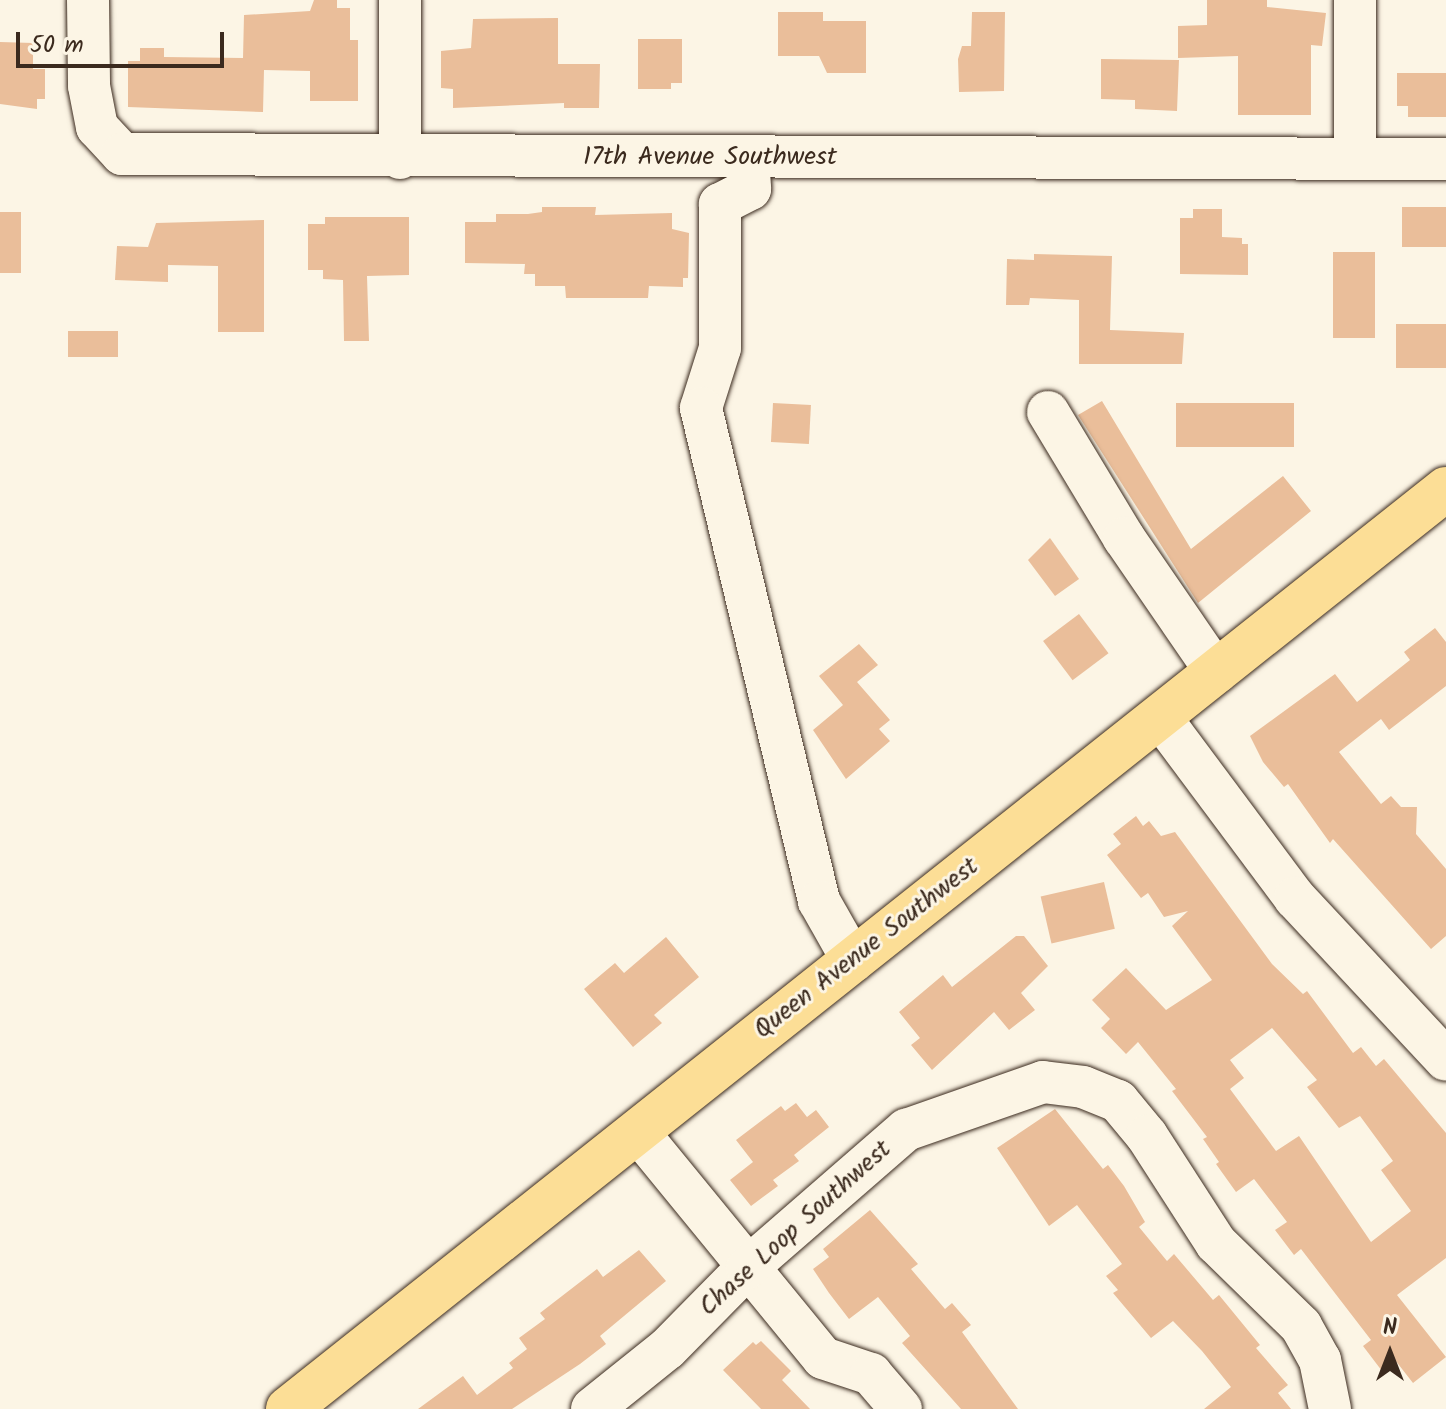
<!DOCTYPE html>
<style>
body{margin:0}
#map{position:relative;width:1446px;height:1409px;overflow:hidden;background:#fcf5e5;font-family:Kalam,sans-serif}
div>[style]{position:absolute}
[style*='--x']{left:calc(var(--x)*1px);top:calc(var(--y)*1px);width:calc(var(--w)*1px);rotate:calc(var(--a)*1deg)}
.building>*{inset:0;background:#eabe9a;transform-origin:0 0}
.roads{filter:drop-shadow(0 0 2px #3b2a1e) drop-shadow(0 0 2px #3b2a1e)}
.minor>*{height:42px;margin:-21px;padding:0 21px;transform-origin:21px;border-radius:21px;background:#fcf5e5}
.major>*{height:44px;margin:-22px;padding:0 22px;transform-origin:22px;border-radius:22px;background:#fcde96}
span{translate:-50% -50%;white-space:nowrap;text-align:center;line-height:1.15;-webkit-text-stroke:6px #fcf5e5;paint-order:stroke}
.street-label{font-size:26px;color:#3b2a1e}
.north{position:absolute;left:1350px;top:1313px;width:80px;height:80px;-webkit-text-stroke:6px #fcf5e5;paint-order:stroke;rotate:0deg;font-size:22px;font-weight:700;line-height:32px;text-align:center;color:#3b2a1e}
.north::after{content:'';display:block;margin:auto;width:28px;height:36px;background:#3b2a1e;clip-path:polygon(50% 0,100% 100%,50% 72%,0 100%)}
.scale{position:absolute;left:16px;top:32px;width:208px;height:36px;box-sizing:border-box;border:4px solid #3b2a1e;border-top:0;padding-left:10px;font-size:24px;line-height:28px;white-space:nowrap;color:#3b2a1e;-webkit-text-stroke:6px #fcf5e5;paint-order:stroke}
</style>
<div id="map">
<div class="building">
<div style="clip-path:polygon(314px 0,337px 0,337px 8px,350px 8px,350px 40px,358px 40px,358px 101px,310px 101px,310px 71px,264px 70px,263px 112px,128px 107px,128px 61px,140px 61px,140px 48px,164px 48px,164px 57px,243px 58px,244px 15px,310px 11px)"></div>
<div style="clip-path:polygon(1207px 0,1267px 0,1267px 7px,1326px 13px,1322px 46px,1311px 45px,1311px 115px,1238px 115px,1238px 56px,1178px 58px,1178px 26px,1207px 25px)"></div>
<div style="clip-path:polygon(778px 12px,823px 12px,823px 21px,866px 21px,866px 73px,827px 73px,819px 56px,778px 56px)"></div>
<div style="clip-path:polygon(972px 12px,1005px 12px,1004px 91px,959px 92px,958px 59px,962px 46px,971px 46px)"></div>
<div style="clip-path:polygon(558px 18px,558px 64px,600px 64px,599px 108px,564px 108px,564px 103px,453px 108px,453px 89px,441px 88px,441px 51px,471px 48px,473px 19px)"></div>
<div style="clip-path:polygon(638px 39px,682px 39px,682px 83px,671px 83px,671px 89px,638px 89px)"></div>
<div style="clip-path:polygon(0 42px,33px 43px,33px 69px,45px 69px,45px 99px,37px 99px,37px 109px,0 104px)"></div>
<div style="clip-path:polygon(1101px 59px,1179px 60px,1177px 111px,1135px 109px,1135px 100px,1101px 99px)"></div>
<div style="clip-path:polygon(1397px 73px,1446px 73px,1446px 117px,1408px 117px,1408px 106px,1397px 106px)"></div>
<div style="clip-path:polygon(542px 207px,596px 207px,595px 215px,672px 213px,672px 229px,689px 233px,688px 278px,683px 278px,683px 287px,649px 286px,648px 298px,566px 298px,565px 286px,535px 286px,535px 274px,524px 274px,525px 264px,465px 263px,465px 222px,496px 222px,496px 214px,528px 214px,542px 212px)"></div>
<div style="left:1402px;top:207px;width:44px;height:40px"></div>
<div style="clip-path:polygon(1193px 209px,1222px 209px,1222px 237px,1242px 238px,1242px 244px,1248px 244px,1248px 275px,1180px 274px,1180px 218px,1193px 218px)"></div>
<div style="left:0;top:212px;width:21px;height:61px"></div>
<div style="clip-path:polygon(325px 217px,409px 217px,409px 275px,367px 276px,369px 341px,344px 341px,343px 280px,323px 279px,323px 270px,308px 270px,308px 224px,325px 224px)"></div>
<div style="clip-path:polygon(264px 220px,264px 332px,218px 332px,218px 266px,168px 265px,168px 282px,115px 280px,117px 246px,148px 247px,156px 223px)"></div>
<div style="left:1333px;top:252px;width:42px;height:86px"></div>
<div style="clip-path:polygon(1034px 254px,1112px 256px,1110px 330px,1184px 333px,1182px 364px,1079px 364px,1079px 300px,1030px 298px,1029px 305px,1006px 305px,1007px 259px,1034px 260px)"></div>
<div style="left:1396px;top:324px;width:50px;height:44px"></div>
<div style="left:68px;top:331px;width:50px;height:26px"></div>
<div style="clip-path:polygon(1102px 401px,1191px 549px,1283px 476px,1311px 511px,1198px 603px,1078px 415px)"></div>
<div style="left:773px;top:403px;width:38px;height:39px;rotate:3deg"></div>
<div style="left:1176px;top:403px;width:118px;height:44px"></div>
<div style="clip-path:polygon(1050px 538px,1079px 579px,1055px 596px,1028px 560px)"></div>
<div style="left:1079px;top:614px;width:49px;height:45px;rotate:53deg"></div>
<div style="clip-path:polygon(1435px 628px,1446px 642px,1446px 686px,1389px 730px,1381px 719px,1339px 752px,1381px 804px,1391px 796px,1401px 807px,1417px 807px,1416px 834px,1446px 869px,1446px 936px,1431px 949px,1333px 839px,1330px 843px,1288px 784px,1284px 787px,1263px 762px,1250px 736px,1335px 674px,1357px 702px,1410px 660px,1404px 652px)"></div>
<div style="clip-path:polygon(859px 644px,878px 665px,857px 682px,890px 720px,879px 729px,890px 741px,846px 779px,813px 730px,843px 705px,819px 676px)"></div>
<div style="clip-path:polygon(evenodd,1136px 816px,1143px 826px,1149px 821px,1161px 836px,1175px 832px,1272px 964px,1303px 994px,1307px 991px,1353px 1053px,1361px 1047px,1376px 1066px,1384px 1059px,1446px 1133px,1446px 1258px,1397px 1295px,1446px 1357px,1413px 1383px,1395px 1360px,1382px 1371px,1363px 1346px,1371px 1340px,1301px 1249px,1294px 1255px,1275px 1230px,1287px 1222px,1254px 1179px,1236px 1192px,1216px 1164px,1219px 1162px,1203px 1139px,1207px 1137px,1172px 1091px,1176px 1089px,1138px 1042px,1126px 1054px,1101px 1028px,1110px 1019px,1092px 1000px,1126px 968px,1166px 1010px,1212px 980px,1172px 926px,1188px 911px,1164px 917px,1148px 893px,1141px 898px,1107px 855px,1121px 844px,1113px 834px,1136px 816px,1272px 1028px,1317px 1080px,1307px 1087px,1339px 1128px,1360px 1116px,1393px 1161px,1381px 1170px,1411px 1211px,1371px 1242px,1299px 1136px,1276px 1151px,1230px 1089px,1244px 1078px,1230px 1060px,1272px 1028px)"></div>
<div style="left:1104px;top:882px;width:48px;height:65px;rotate:77deg"></div>
<div style="clip-path:polygon(1016px 936px,1024px 936px,1048px 966px,1021px 993px,1035px 1010px,1009px 1030px,994px 1012px,932px 1070px,911px 1045px,920px 1038px,899px 1012px,943px 975px,952px 987px)"></div>
<div style="clip-path:polygon(666px 937px,699px 977px,654px 1015px,662px 1023px,633px 1047px,584px 989px,615px 963px,624px 973px)"></div>
<div style="clip-path:polygon(796px 1103px,807px 1117px,816px 1110px,829px 1127px,794px 1155px,799px 1161px,773px 1180px,778px 1186px,751px 1206px,730px 1180px,753px 1162px,736px 1140px,781px 1106px,785px 1111px)"></div>
<div style="clip-path:polygon(1055px 1109px,1103px 1169px,1108px 1165px,1124px 1186px,1145px 1222px,1139px 1227px,1167px 1261px,1174px 1254px,1213px 1300px,1219px 1295px,1260px 1345px,1256px 1348px,1288px 1385px,1278px 1393px,1291px 1409px,1204px 1409px,1231px 1387px,1202px 1351px,1173px 1321px,1151px 1338px,1113px 1293px,1118px 1290px,1106px 1276px,1122px 1264px,1077px 1205px,1049px 1226px,997px 1148px)"></div>
<div style="clip-path:polygon(870px 1210px,918px 1264px,911px 1269px,945px 1309px,952px 1303px,971px 1325px,962px 1332px,1018px 1409px,961px 1409px,902px 1343px,910px 1336px,878px 1297px,849px 1319px,829px 1293px,813px 1269px,829px 1257px,823px 1249px)"></div>
<div style="clip-path:polygon(639px 1250px,666px 1281px,600px 1336px,606px 1344px,580px 1364px,512px 1409px,418px 1409px,463px 1376px,477px 1395px,513px 1368px,509px 1363px,527px 1349px,519px 1338px,545px 1319px,540px 1313px,597px 1269px,603px 1277px)"></div>
<div style="clip-path:polygon(761px 1341px,791px 1371px,782px 1380px,810px 1409px,761px 1409px,723px 1370px,753px 1342px,756px 1345px)"></div>
</div>
<div class="roads">
<div class="minor">
<div style="--x:88;--y:0;--w:86;--a:89.3"></div>
<div style="--x:89;--y:86;--w:42;--a:79"></div>
<div style="--x:97;--y:127;--w:37;--a:47"></div>
<div style="--x:122;--y:154;--w:1324;--a:0.22"></div>
<div style="--x:400;--y:0;--w:158;--a:90"></div>
<div style="--x:748;--y:158;--w:31;--a:86"></div>
<div style="--x:750;--y:189;--w:34;--a:153"></div>
<div style="--x:720;--y:204;--w:144;--a:90"></div>
<div style="--x:720;--y:348;--w:63;--a:107.6"></div>
<div style="--x:701;--y:408;--w:507;--a:76.54"></div>
<div style="--x:819;--y:901;--w:69;--a:60.5"></div>
<div style="--x:1355;--y:159;--w:159;--a:-90"></div>
<div style="--x:1048;--y:412;--w:147;--a:58.9"></div>
<div style="--x:1124;--y:538;--w:163;--a:55.5"></div>
<div style="--x:1160;--y:717;--w:226;--a:53.3"></div>
<div style="--x:1295;--y:898;--w:221;--a:47"></div>
<div style="--x:638;--y:1132;--w:292;--a:50.7"></div>
<div style="--x:823;--y:1358;--w:51;--a:18.4"></div>
<div style="--x:871;--y:1374;--w:46;--a:49.4"></div>
<div style="--x:592;--y:1409;--w:96;--a:-38.7"></div>
<div style="--x:667;--y:1349;--w:114;--a:-45.4"></div>
<div style="--x:747;--y:1268;--w:211;--a:-41"></div>
<div style="--x:906;--y:1130;--w:145;--a:-19.3"></div>
<div style="--x:1043;--y:1082;--w:40;--a:7.1"></div>
<div style="--x:1083;--y:1087;--w:38;--a:22"></div>
<div style="--x:1118;--y:1101;--w:45;--a:50.4"></div>
<div style="--x:1147;--y:1136;--w:127;--a:57.2"></div>
<div style="--x:1216;--y:1243;--w:119;--a:44.3"></div>
<div style="--x:1301;--y:1326;--w:39;--a:61"></div>
<div style="--x:1320;--y:1360;--w:50;--a:78.5"></div>
</div>
<div class="major">
<div style="--x:288;--y:1409;--w:1479;--a:-38.47"></div>
</div>
</div>
<div class="street-label">
<span style="left:710px;top:158px">17th Avenue Southwest</span>
<span style="left:867px;top:949px;rotate:-38deg">Queen Avenue Southwest</span>
<span style="left:796px;top:1229px;rotate:-42deg">Chase Loop Southwest</span>
</div>
<div class="north">N</div>
<div class="scale">50 m</div>
</div>
